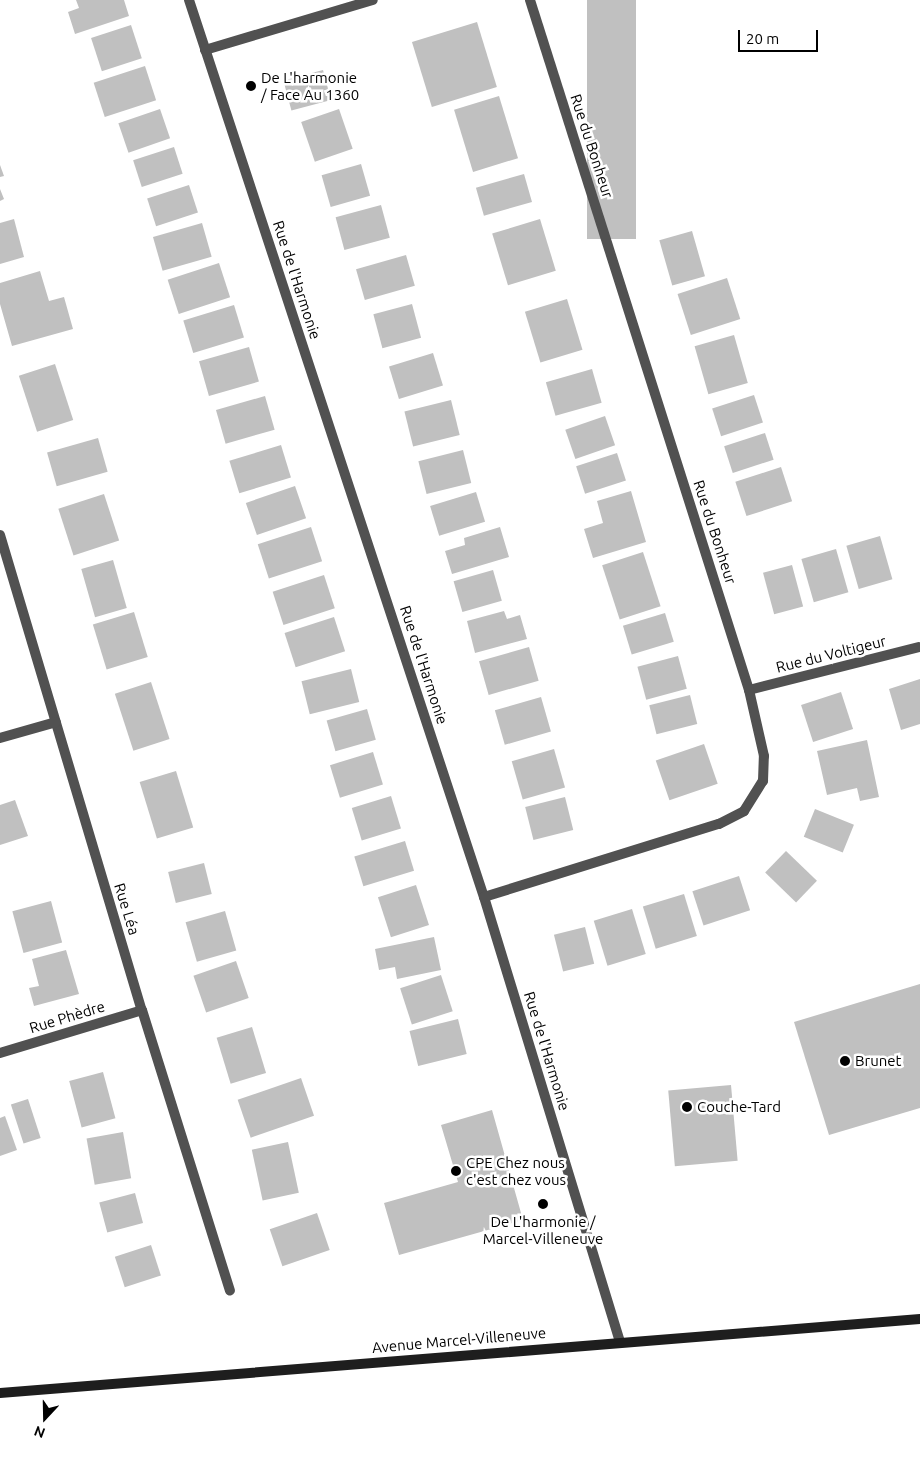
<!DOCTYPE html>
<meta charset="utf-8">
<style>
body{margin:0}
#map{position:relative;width:920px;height:1463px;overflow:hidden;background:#fff;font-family:Ubuntu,sans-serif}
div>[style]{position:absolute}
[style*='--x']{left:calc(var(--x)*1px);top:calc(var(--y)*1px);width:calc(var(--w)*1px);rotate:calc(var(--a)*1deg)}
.building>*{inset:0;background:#c0c0c0;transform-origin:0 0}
.street>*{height:10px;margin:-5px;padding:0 5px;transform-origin:5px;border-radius:5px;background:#515151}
.secondary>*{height:10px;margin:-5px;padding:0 5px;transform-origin:5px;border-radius:5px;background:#1e1e1e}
.dots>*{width:14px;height:14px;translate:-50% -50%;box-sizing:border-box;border:2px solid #fff;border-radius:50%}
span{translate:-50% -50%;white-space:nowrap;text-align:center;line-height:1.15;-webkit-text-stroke:5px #fff;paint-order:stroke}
.poi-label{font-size:15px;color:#000}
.left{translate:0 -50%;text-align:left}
.street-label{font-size:15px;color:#000}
.north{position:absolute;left:20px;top:1393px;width:50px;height:50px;-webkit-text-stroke:4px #fff;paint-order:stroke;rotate:201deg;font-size:14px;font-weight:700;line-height:20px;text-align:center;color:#000}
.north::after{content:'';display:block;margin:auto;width:18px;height:22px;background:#000;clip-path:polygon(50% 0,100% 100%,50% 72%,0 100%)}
.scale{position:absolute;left:738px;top:30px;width:80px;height:22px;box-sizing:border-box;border:2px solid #000;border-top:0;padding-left:6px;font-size:15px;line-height:18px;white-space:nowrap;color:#000;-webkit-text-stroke:4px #fff;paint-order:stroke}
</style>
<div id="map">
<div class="building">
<div style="clip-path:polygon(76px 0,124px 0,129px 16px,75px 34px,68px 12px,79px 8px)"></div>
<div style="left:587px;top:0;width:49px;height:239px"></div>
<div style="left:477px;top:22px;width:68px;height:68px;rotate:73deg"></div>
<div style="left:131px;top:25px;width:35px;height:42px;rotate:72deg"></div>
<div style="left:145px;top:66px;width:36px;height:54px;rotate:72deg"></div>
<div style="left:323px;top:70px;width:31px;height:41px;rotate:75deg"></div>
<div style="left:499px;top:96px;width:65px;height:47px;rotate:73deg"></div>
<div style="left:160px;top:109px;width:31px;height:44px;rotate:71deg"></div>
<div style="left:339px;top:109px;width:42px;height:40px;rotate:71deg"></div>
<div style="left:174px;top:147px;width:28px;height:43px;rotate:72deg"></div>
<div style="left:361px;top:164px;width:33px;height:41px;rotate:74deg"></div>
<div style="clip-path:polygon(0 165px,4px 176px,0 177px)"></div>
<div style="left:524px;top:174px;width:29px;height:50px;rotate:74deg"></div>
<div style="left:189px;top:185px;width:29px;height:44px;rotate:72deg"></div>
<div style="clip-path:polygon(0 189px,4px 199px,0 201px)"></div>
<div style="left:381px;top:205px;width:34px;height:47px;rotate:75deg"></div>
<div style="clip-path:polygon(14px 219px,24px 257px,0 264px,0 223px)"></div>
<div style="left:540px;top:219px;width:54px;height:50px;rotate:73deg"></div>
<div style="left:202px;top:223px;width:35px;height:51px;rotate:74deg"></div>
<div style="left:692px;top:231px;width:47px;height:34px;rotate:74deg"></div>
<div style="left:406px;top:255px;width:32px;height:52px;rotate:74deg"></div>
<div style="left:219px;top:263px;width:36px;height:54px;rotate:72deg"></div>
<div style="clip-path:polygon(40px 271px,49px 301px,64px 297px,73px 329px,12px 346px,0 304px,0 283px)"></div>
<div style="left:727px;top:278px;width:43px;height:52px;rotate:72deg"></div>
<div style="left:567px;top:299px;width:53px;height:44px;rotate:73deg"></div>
<div style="left:412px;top:304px;width:35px;height:40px;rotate:75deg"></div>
<div style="left:234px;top:305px;width:34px;height:53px;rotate:73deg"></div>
<div style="left:734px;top:335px;width:50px;height:41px;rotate:74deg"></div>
<div style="left:249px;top:347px;width:36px;height:52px;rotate:74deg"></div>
<div style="left:433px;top:353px;width:34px;height:46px;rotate:73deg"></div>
<div style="left:55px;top:364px;width:59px;height:38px;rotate:72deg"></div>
<div style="left:592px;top:369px;width:35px;height:48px;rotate:74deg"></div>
<div style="left:754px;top:395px;width:29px;height:44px;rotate:72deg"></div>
<div style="left:265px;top:396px;width:35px;height:51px;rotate:74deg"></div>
<div style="left:451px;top:400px;width:36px;height:48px;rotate:76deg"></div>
<div style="left:605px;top:416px;width:31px;height:42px;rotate:71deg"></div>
<div style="left:765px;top:433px;width:28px;height:43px;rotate:72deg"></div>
<div style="left:98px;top:438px;width:35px;height:53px;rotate:74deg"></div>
<div style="left:281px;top:445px;width:34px;height:54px;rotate:73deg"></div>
<div style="left:463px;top:450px;width:34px;height:46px;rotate:76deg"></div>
<div style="left:617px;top:453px;width:29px;height:43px;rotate:72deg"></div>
<div style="left:781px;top:467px;width:36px;height:48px;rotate:72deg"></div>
<div style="left:295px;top:486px;width:34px;height:52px;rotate:71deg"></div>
<div style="clip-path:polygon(631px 491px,646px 542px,593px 558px,584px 529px,603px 523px,597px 501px)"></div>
<div style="left:476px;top:492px;width:31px;height:48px;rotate:73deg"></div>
<div style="left:104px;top:494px;width:49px;height:48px;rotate:72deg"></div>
<div style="left:311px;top:527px;width:36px;height:56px;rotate:72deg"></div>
<div style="clip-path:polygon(500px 527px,509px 557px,452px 574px,445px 551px,465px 545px,464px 538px)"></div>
<div style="left:880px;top:536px;width:45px;height:35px;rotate:74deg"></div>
<div style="left:836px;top:549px;width:45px;height:36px;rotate:74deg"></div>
<div style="left:643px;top:552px;width:57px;height:43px;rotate:72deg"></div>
<div style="left:113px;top:560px;width:50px;height:33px;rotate:74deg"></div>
<div style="left:792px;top:565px;width:43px;height:30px;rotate:75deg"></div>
<div style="left:493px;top:570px;width:32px;height:41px;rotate:74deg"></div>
<div style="left:324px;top:575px;width:35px;height:54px;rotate:72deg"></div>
<div style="clip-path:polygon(504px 611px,507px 619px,520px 615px,527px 639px,475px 653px,467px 621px)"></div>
<div style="left:134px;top:612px;width:47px;height:43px;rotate:73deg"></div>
<div style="left:665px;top:613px;width:30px;height:44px;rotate:73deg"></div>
<div style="left:334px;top:617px;width:36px;height:52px;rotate:72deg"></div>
<div style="left:529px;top:647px;width:35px;height:52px;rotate:74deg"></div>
<div style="left:678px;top:656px;width:34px;height:42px;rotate:75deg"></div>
<div style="left:351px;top:669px;width:34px;height:51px;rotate:76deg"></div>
<div style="clip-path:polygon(920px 679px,920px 724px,901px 730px,889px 689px)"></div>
<div style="left:151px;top:682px;width:60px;height:38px;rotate:72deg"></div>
<div style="left:841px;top:692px;width:39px;height:42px;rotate:72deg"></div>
<div style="left:690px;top:695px;width:30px;height:42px;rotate:76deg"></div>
<div style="left:541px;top:697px;width:36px;height:48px;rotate:74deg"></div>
<div style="left:367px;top:709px;width:32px;height:42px;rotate:74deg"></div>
<div style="clip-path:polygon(867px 740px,879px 797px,860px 801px,857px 788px,827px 795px,817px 751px)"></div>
<div style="left:704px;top:744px;width:42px;height:51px;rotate:71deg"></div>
<div style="left:554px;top:749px;width:40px;height:44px;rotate:74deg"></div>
<div style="left:373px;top:752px;width:34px;height:45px;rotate:73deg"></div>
<div style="left:176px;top:771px;width:59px;height:38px;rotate:73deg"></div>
<div style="left:391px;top:796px;width:34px;height:41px;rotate:73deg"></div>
<div style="left:565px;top:797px;width:34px;height:41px;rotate:76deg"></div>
<div style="clip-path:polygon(15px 800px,28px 836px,0 845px,0 805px)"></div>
<div style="left:815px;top:809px;width:42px;height:30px;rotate:22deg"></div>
<div style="left:405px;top:841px;width:31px;height:53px;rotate:73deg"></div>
<div style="left:786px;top:851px;width:43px;height:30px;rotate:44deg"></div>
<div style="left:204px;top:863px;width:32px;height:37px;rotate:76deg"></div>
<div style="left:739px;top:876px;width:36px;height:49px;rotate:72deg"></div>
<div style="left:416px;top:885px;width:42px;height:40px;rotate:72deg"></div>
<div style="left:684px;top:894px;width:44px;height:43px;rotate:73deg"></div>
<div style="left:51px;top:901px;width:43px;height:40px;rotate:75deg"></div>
<div style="left:632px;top:909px;width:47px;height:40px;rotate:73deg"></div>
<div style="left:225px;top:911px;width:41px;height:41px;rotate:74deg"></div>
<div style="left:585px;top:927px;width:38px;height:32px;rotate:76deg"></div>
<div style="clip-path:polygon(434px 937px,441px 970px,397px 979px,395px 967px,379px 970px,375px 949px)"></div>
<div style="clip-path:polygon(66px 950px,79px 994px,34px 1006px,29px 988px,39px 986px,32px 959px)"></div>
<div style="left:236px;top:961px;width:39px;height:45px;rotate:71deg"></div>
<div style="left:441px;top:975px;width:38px;height:43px;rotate:72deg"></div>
<div style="clip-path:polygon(920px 984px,920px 1108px,829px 1135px,794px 1022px)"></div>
<div style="left:458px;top:1019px;width:36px;height:50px;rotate:76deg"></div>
<div style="left:252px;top:1027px;width:48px;height:37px;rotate:73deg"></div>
<div style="left:103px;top:1072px;width:48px;height:35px;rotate:75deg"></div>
<div style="left:301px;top:1078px;width:40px;height:67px;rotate:71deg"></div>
<div style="left:731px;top:1085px;width:76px;height:63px;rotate:85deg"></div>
<div style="left:28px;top:1099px;width:41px;height:18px;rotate:72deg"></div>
<div style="clip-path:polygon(492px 1110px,523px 1220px,399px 1255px,384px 1203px,458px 1182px,441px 1125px)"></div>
<div style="clip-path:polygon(5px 1116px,17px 1150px,0 1156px,0 1118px)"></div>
<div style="left:123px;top:1132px;width:47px;height:37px;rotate:80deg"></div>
<div style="left:288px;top:1142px;width:52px;height:37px;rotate:78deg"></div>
<div style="left:135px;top:1193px;width:31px;height:37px;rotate:75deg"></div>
<div style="left:317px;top:1213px;width:39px;height:50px;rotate:71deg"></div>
<div style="left:151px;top:1245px;width:32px;height:38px;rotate:72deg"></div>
</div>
<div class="street">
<div style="--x:189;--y:0;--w:944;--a:71.8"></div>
<div style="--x:484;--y:897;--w:465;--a:73"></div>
<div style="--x:205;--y:50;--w:175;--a:-16.6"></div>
<div style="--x:0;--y:535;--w:496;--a:73.4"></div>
<div style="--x:142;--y:1010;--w:294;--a:72.6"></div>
<div style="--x:749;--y:690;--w:175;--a:-14.2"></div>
<div style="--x:0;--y:738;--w:58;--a:-15.9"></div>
<div style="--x:484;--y:897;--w:246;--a:-17.3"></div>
<div style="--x:719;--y:824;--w:28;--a:-27"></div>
<div style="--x:744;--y:811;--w:36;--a:-58"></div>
<div style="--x:763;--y:781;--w:25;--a:-88"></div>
<div style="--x:764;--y:756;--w:68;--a:-102.8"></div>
<div style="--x:749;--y:690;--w:724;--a:-107.61"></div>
<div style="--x:0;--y:1053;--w:148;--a:-16.8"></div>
</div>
<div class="secondary">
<div style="--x:0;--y:1393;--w:923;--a:-4.6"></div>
</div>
<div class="dots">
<div style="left:251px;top:86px;background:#000"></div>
<div style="left:845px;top:1061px;background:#000"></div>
<div style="left:687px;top:1107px;background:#000"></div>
<div style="left:456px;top:1171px;background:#000"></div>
<div style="left:543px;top:1204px;background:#000"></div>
</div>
<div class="poi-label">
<span class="left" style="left:261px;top:86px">De L'harmonie<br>/ Face Au 1360</span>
<span class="left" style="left:855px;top:1061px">Brunet</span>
<span class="left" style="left:697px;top:1107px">Couche-Tard</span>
<span class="left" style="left:466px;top:1171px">CPE Chez nous<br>c'est chez vous</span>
<span style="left:543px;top:1230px">De L'harmonie /<br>Marcel-Villeneuve</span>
</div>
<div class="street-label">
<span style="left:592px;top:146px;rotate:72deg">Rue du Bonheur</span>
<span style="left:297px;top:280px;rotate:72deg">Rue de l'Harmonie</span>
<span style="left:715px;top:532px;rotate:72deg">Rue du Bonheur</span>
<span style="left:831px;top:654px;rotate:-14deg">Rue du Voltigeur</span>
<span style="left:424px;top:665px;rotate:72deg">Rue de l'Harmonie</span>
<span style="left:127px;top:909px;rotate:73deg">Rue Léa</span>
<span style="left:67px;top:1017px;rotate:-17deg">Rue Phèdre</span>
<span style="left:547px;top:1051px;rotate:73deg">Rue de l'Harmonie</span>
<span style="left:459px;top:1340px;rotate:-5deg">Avenue Marcel-Villeneuve</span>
</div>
<div class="north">N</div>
<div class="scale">20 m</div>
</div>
